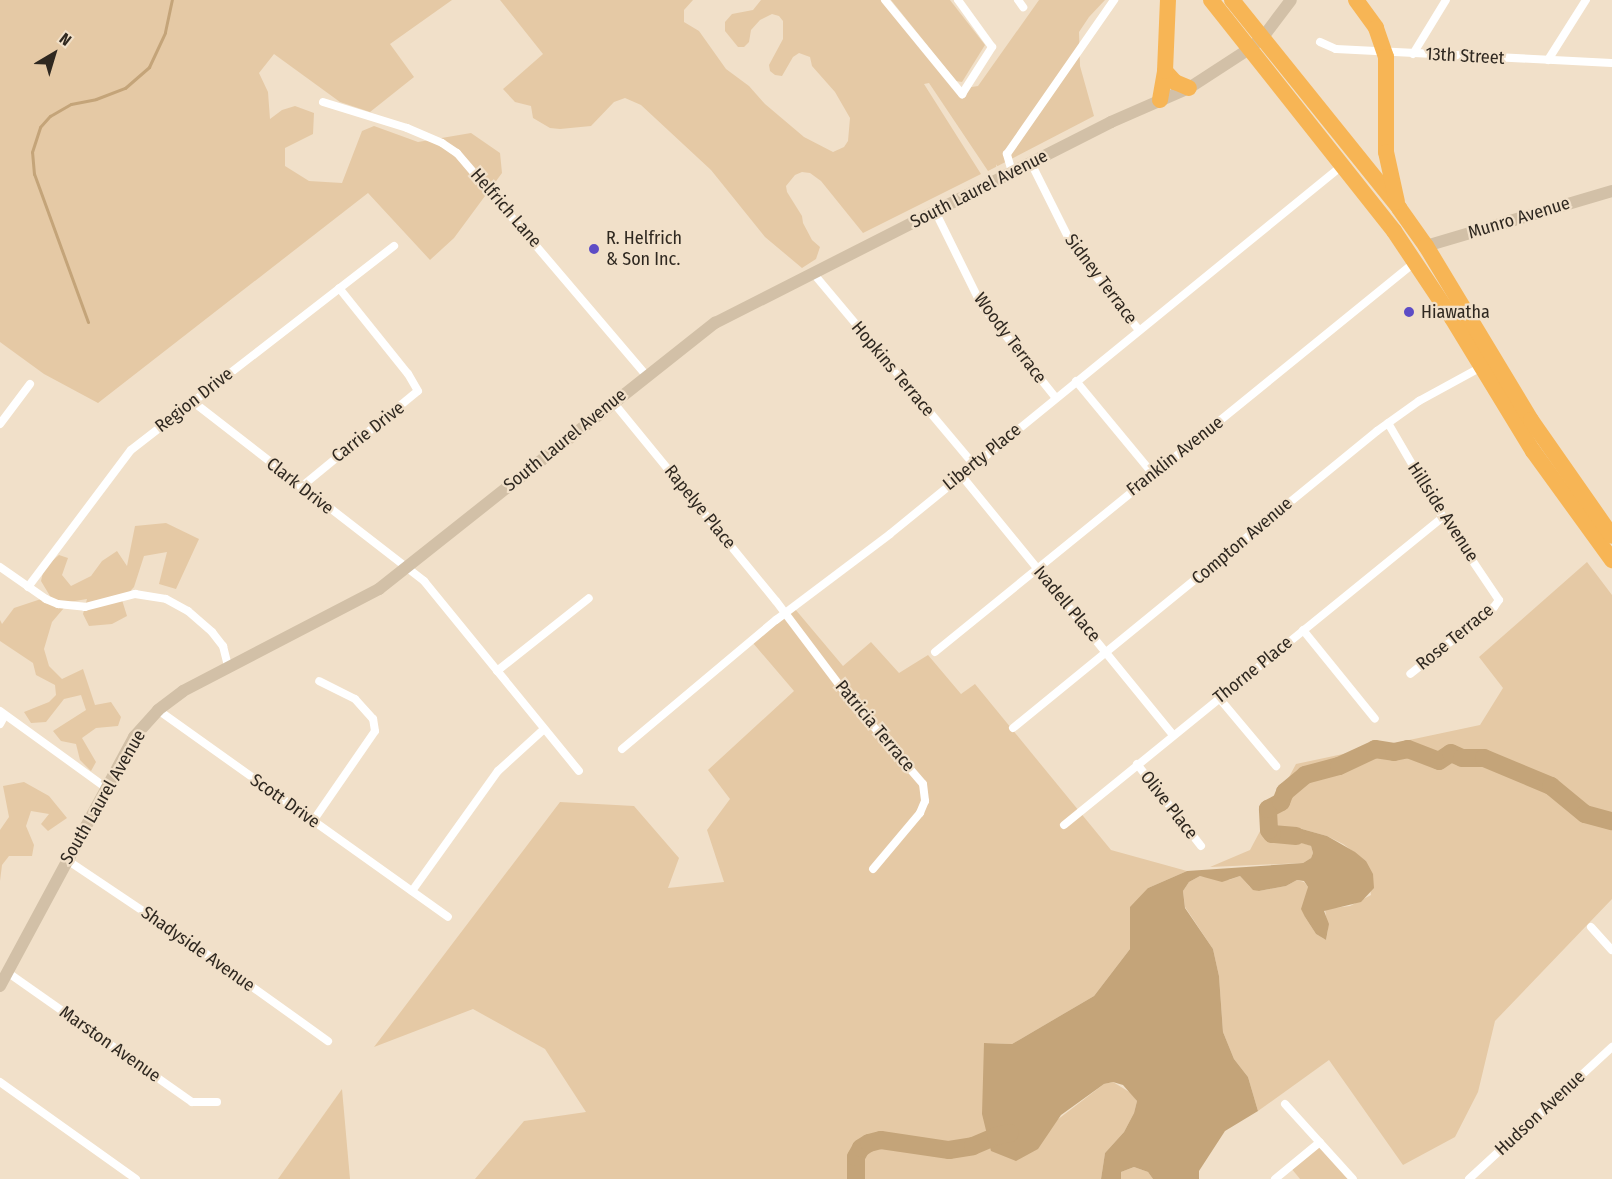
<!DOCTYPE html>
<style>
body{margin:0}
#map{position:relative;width:1612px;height:1179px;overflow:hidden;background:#f1e0c9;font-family:"Fira Sans Condensed",sans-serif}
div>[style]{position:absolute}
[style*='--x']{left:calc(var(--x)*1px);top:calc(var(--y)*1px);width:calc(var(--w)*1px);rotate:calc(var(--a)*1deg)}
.green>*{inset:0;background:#e5c9a5}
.water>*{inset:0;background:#c4a479}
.stream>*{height:3px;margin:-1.5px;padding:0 1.5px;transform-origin:1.5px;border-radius:1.5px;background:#c4a479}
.river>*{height:18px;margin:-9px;padding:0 9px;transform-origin:9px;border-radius:9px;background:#c4a479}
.street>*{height:8px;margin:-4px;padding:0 4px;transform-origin:4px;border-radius:4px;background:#fff}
.secondary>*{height:12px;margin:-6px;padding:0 6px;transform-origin:6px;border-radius:6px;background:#d2c0a7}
.highway>*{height:16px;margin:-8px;padding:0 8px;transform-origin:8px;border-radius:8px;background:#f7b555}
.dots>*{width:16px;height:16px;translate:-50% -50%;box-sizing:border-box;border:3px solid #f1e0c9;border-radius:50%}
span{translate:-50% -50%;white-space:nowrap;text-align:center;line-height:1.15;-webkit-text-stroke:4.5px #f1e0c9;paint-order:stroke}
.street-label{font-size:18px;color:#2f2820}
.poi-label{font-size:18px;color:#2f2820}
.left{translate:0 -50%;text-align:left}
.north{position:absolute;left:24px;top:24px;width:60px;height:60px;-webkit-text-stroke:4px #f1e0c9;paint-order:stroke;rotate:38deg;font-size:16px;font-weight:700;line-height:24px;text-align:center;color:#2f2820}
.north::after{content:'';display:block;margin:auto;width:21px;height:27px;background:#2f2820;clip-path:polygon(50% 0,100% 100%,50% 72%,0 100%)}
</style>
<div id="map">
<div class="green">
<div style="clip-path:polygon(0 0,452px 0,390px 44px,414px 77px,370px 112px,340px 102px,274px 54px,259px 73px,268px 92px,270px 119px,282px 110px,295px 106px,314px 113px,313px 134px,285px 148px,285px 166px,309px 181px,342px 183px,362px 131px,374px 126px,418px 142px,471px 133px,500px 153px,502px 173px,454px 238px,430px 260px,368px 193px,98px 403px,44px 374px,0 342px)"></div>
<div style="clip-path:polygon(500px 0,693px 0,684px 10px,684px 22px,699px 31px,726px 69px,749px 86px,765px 104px,804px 137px,833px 152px,844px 147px,848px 141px,850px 118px,835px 92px,812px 66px,810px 57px,799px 53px,793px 57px,782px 76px,775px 75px,770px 71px,769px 65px,783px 39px,783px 21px,779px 16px,772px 14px,760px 20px,751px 30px,749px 42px,744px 47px,738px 47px,725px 31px,725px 22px,732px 14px,753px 10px,761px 0,884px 0,959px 89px,978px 86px,1039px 0,1105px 0,1089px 17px,1079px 32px,1080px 66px,1094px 116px,988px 171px,929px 83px,924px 84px,981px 174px,863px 233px,821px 181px,810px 173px,802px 172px,795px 175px,786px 186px,787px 192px,802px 216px,803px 223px,812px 240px,820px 247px,816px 259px,802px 268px,765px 237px,711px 170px,641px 105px,625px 98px,614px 102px,591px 126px,560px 129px,550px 128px,533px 118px,531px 106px,515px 102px,503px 89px,543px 54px)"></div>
<div style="clip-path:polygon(891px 0,950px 0,985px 45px,962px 82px,956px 81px)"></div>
<div style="clip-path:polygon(166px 523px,199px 539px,176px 589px,159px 584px,167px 552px,144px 556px,134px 587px,122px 600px,127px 616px,112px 624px,89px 626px,83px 614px,87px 599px,69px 602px,52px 622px,44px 649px,49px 666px,62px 679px,83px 669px,95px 705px,111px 702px,121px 717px,118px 726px,96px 728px,82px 738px,96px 762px,91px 771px,80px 760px,76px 744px,61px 741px,53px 731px,86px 710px,81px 695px,64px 699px,46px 722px,31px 723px,24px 712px,49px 702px,56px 695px,55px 685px,36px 675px,33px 663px,0 641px,0 620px,2px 624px,14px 608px,50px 596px,41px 581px,44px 568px,59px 555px,68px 558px,62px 575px,71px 586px,91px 576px,102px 561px,117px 551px,127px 566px,135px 526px)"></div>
<div style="clip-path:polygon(1587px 562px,1612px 595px,1612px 899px,1495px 1021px,1478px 1092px,1455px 1137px,1403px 1165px,1329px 1060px,1258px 1111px,1248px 1077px,1234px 1059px,1223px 1032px,1219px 976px,1213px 949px,1185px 907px,1183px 891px,1189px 882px,1200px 876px,1229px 880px,1240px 876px,1250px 887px,1259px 891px,1286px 886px,1297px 880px,1304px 882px,1308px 887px,1305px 917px,1316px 934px,1326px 940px,1328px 930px,1325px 909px,1350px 906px,1371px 895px,1366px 861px,1343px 844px,1327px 836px,1302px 829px,1275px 833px,1311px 846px,1313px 853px,1311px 858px,1303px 863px,1210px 867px,1250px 850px,1296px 764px,1480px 725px,1503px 688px,1479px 657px)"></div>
<div style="clip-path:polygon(795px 609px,843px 666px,871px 642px,899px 673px,928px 655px,961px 694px,975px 684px,1111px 850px,1187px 871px,1148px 888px,1130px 940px,1130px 949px,1094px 996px,1012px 1044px,985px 1043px,1057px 1120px,1104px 1084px,1113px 1082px,1131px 1093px,1137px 1101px,1134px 1113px,1124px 1132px,1105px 1153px,1101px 1179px,475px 1179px,524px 1121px,586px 1112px,545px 1049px,473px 1009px,374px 1047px,560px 802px,634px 806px,679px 858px,668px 888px,724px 882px,707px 830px,730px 799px,708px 770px,794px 691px,753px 643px)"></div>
<div style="clip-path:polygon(24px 782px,49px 796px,67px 818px,48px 831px,41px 824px,49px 814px,31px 811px,26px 826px,34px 845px,32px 856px,9px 856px,2px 865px,0 881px,0 830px,9px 817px,3px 786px)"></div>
<div style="clip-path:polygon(342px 1089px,350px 1179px,278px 1179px)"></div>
<div style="clip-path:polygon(1318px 1143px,1352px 1179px,1300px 1179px,1291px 1168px)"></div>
<div style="clip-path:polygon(1134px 1167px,1148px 1172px,1153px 1179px,1121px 1179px,1121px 1172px)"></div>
</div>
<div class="water">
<div style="clip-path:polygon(1302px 829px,1327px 836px,1355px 852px,1366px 861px,1373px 874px,1374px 888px,1361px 902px,1324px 911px,1329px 924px,1326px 940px,1316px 934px,1305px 917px,1301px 909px,1308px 887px,1304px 881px,1297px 880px,1286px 886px,1259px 891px,1253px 890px,1240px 876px,1222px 882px,1200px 876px,1189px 882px,1183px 891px,1185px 908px,1213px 949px,1219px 976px,1223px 1032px,1234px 1059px,1248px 1077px,1258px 1111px,1225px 1131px,1199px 1171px,1199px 1179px,1153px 1179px,1148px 1172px,1134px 1167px,1121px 1172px,1121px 1179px,1101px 1179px,1105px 1153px,1124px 1132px,1134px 1113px,1137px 1101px,1123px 1085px,1113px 1082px,1104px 1084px,1061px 1115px,1038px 1149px,1016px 1161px,991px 1151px,982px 1114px,984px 1043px,1012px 1044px,1094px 996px,1130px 949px,1130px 907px,1148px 888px,1187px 871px,1303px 863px,1311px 858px,1313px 853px,1311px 846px,1272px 834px)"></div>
</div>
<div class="stream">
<div style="--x:88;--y:322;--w:158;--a:-110"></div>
<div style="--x:34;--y:174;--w:22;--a:-95"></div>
<div style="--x:32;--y:152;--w:26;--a:-72"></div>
<div style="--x:40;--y:127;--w:15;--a:-48"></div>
<div style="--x:50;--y:116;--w:24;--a:-30"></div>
<div style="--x:71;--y:104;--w:25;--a:-11"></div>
<div style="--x:96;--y:99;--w:31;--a:-21"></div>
<div style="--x:125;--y:88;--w:32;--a:-41"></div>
<div style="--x:149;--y:67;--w:38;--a:-65"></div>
<div style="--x:165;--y:32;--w:33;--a:-78"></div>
</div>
<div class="river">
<div style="--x:1296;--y:836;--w:24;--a:-175"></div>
<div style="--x:1272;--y:834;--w:5;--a:-127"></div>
<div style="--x:1269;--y:830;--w:21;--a:-93"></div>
<div style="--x:1268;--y:809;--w:15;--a:-28"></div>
<div style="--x:1281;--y:802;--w:11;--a:-68"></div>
<div style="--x:1285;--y:792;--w:26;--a:-40"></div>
<div style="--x:1305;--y:775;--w:35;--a:-15"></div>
<div style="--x:1339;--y:766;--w:40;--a:-25"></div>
<div style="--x:1375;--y:749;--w:19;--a:9"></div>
<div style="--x:1394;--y:752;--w:14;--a:-12"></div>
<div style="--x:1408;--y:749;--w:33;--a:21"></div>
<div style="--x:1439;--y:761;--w:14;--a:-34"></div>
<div style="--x:1451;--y:753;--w:12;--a:24"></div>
<div style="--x:1462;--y:758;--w:22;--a:0"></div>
<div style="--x:1484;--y:758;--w:73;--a:22.7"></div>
<div style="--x:1551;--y:786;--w:44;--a:39.5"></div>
<div style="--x:1585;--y:814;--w:28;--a:15"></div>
<div style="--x:856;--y:1179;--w:22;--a:-90"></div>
<div style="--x:856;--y:1157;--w:10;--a:-61"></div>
<div style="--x:861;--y:1148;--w:9;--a:-32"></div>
<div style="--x:869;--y:1143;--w:12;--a:-14"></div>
<div style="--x:881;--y:1140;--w:69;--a:8.4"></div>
<div style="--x:949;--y:1150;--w:24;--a:-9"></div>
<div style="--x:973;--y:1146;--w:25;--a:-23"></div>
<div style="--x:996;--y:1136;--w:14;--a:-12"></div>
</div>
<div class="street">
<div style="--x:885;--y:0;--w:122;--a:50.7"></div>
<div style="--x:962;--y:94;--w:56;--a:-57.4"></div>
<div style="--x:992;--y:47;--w:58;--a:-125.9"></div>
<div style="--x:1018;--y:0;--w:9;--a:54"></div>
<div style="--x:1320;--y:42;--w:17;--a:24"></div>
<div style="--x:1336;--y:49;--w:276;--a:2.9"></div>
<div style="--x:1413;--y:54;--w:63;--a:-58.6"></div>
<div style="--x:1548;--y:60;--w:71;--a:-57.7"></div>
<div style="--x:323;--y:102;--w:88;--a:17.2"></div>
<div style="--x:407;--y:128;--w:38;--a:23"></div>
<div style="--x:442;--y:143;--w:18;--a:34"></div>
<div style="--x:457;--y:153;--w:292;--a:49.6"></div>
<div style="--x:1031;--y:163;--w:96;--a:63.4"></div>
<div style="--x:1074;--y:249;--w:104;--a:51.3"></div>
<div style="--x:1012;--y:172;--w:19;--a:-106"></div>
<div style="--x:1007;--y:154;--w:188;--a:-55.2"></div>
<div style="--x:935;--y:211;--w:106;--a:63.7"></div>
<div style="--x:982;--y:306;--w:118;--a:51.2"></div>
<div style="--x:813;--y:273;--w:249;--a:50"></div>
<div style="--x:1076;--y:381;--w:121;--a:50.4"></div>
<div style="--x:192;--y:401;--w:294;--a:37.8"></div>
<div style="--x:424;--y:581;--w:245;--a:50.8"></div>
<div style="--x:613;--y:402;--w:257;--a:50.7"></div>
<div style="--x:776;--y:601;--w:121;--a:53"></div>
<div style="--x:849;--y:698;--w:113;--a:49.3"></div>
<div style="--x:923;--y:784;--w:17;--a:83"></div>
<div style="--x:925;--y:801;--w:13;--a:113"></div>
<div style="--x:920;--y:813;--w:73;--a:130"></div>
<div style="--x:1388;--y:423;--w:109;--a:59.7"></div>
<div style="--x:1443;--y:517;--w:100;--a:56"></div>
<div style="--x:1499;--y:600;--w:9;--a:126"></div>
<div style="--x:1494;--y:607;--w:107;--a:141.4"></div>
<div style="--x:0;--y:424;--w:50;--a:-53.1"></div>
<div style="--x:961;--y:475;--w:335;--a:50.8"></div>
<div style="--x:301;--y:487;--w:151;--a:-39.4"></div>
<div style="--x:418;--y:391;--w:20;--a:-120"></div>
<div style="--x:408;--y:374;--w:110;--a:-128.7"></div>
<div style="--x:0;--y:567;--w:56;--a:34.8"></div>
<div style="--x:46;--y:599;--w:13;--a:23"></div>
<div style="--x:58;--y:604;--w:27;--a:6"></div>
<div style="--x:85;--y:607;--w:52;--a:-14.6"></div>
<div style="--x:135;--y:594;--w:31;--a:9"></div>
<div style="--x:166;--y:599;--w:25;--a:29"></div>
<div style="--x:188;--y:611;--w:32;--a:41"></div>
<div style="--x:212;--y:632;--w:18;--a:52"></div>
<div style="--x:223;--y:646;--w:21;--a:76"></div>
<div style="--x:28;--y:587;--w:171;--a:-53.1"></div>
<div style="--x:131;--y:450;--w:333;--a:-37.8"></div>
<div style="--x:1303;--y:630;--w:114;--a:51"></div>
<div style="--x:935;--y:652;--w:618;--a:-39.09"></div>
<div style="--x:497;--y:671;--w:117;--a:-38.4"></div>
<div style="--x:1219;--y:698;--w:89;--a:50"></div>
<div style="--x:158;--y:710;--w:356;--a:35.5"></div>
<div style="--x:0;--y:711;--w:130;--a:35.9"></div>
<div style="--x:0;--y:724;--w:10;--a:-61"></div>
<div style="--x:1013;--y:728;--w:470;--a:-39.2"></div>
<div style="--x:1377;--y:431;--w:52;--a:-35.5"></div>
<div style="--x:1419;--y:401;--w:71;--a:-28.7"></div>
<div style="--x:622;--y:749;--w:201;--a:-40"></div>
<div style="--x:776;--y:620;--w:143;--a:-37"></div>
<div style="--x:890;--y:534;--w:584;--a:-39.17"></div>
<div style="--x:1137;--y:764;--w:104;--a:52"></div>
<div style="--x:313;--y:821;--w:109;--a:-55.4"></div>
<div style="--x:375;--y:731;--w:12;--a:-99"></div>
<div style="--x:373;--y:719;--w:27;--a:-132"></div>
<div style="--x:355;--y:699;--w:40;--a:-153.4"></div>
<div style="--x:1064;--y:825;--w:488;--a:-39.1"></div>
<div style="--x:67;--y:860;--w:158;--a:33.9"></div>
<div style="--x:198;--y:948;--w:160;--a:35.6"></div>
<div style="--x:412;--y:891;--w:148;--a:-54.4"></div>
<div style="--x:498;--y:771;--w:62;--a:-42.4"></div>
<div style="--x:1591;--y:927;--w:31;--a:48"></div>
<div style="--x:7;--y:972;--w:226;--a:35.1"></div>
<div style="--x:192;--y:1102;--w:25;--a:0"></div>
<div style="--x:0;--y:1082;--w:167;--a:35.5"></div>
<div style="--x:1285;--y:1104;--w:101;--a:47.8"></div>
<div style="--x:1275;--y:1179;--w:58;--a:-39.4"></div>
<div style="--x:1469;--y:1179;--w:195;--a:-42.7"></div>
</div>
<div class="secondary">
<div style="--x:1426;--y:246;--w:194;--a:-16.5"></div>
<div style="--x:0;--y:986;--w:283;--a:-61.7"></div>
<div style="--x:134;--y:737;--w:36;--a:-48"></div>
<div style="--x:158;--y:710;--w:31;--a:-37"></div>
<div style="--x:183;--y:691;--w:221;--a:-27.5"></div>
<div style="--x:379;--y:589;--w:429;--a:-38.4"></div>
<div style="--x:715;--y:323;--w:444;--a:-26.9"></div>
<div style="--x:1111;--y:122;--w:85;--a:-23.6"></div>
<div style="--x:1189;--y:88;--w:72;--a:-33"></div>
<div style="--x:1249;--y:49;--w:18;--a:-41"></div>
<div style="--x:1263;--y:37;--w:46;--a:-52.9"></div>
</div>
<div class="highway">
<div style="--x:1211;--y:0;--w:295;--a:51.6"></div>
<div style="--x:1394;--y:231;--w:105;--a:56.3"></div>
<div style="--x:1452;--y:318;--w:156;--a:58.7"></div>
<div style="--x:1533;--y:451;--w:135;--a:54.1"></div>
<div style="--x:1232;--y:0;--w:267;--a:51.2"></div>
<div style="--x:1399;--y:208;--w:47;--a:54.6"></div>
<div style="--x:1426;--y:246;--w:203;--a:58.9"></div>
<div style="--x:1531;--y:420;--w:141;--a:55.1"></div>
<div style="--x:1356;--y:0;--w:34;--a:54"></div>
<div style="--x:1376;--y:28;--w:31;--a:71"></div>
<div style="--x:1386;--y:57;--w:95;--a:90"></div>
<div style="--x:1386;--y:152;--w:51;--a:77.6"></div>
<div style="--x:1165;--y:71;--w:15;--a:48"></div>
<div style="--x:1175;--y:82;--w:15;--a:23"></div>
<div style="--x:1160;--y:100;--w:29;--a:-80"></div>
<div style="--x:1165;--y:71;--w:71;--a:-87.6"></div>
</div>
<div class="dots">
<div style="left:594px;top:249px;background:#5d4cc5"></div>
<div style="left:1409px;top:312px;background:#5d4cc5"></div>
</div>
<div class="street-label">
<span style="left:1465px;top:56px;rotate:3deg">13th Street</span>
<span style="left:979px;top:189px;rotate:-27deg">South Laurel Avenue</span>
<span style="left:506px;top:208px;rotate:49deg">Helfrich Lane</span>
<span style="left:1519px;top:218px;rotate:-17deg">Munro Avenue</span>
<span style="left:1101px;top:279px;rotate:53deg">Sidney Terrace</span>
<span style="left:1010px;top:338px;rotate:53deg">Woody Terrace</span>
<span style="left:893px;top:369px;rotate:50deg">Hopkins Terrace</span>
<span style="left:194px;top:400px;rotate:-38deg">Region Drive</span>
<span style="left:368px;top:432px;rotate:-38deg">Carrie Drive</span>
<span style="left:565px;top:440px;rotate:-39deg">South Laurel Avenue</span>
<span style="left:1175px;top:456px;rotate:-38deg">Franklin Avenue</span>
<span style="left:982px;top:457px;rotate:-39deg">Liberty Place</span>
<span style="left:300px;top:486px;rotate:38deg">Clark Drive</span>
<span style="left:700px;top:507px;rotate:51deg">Rapelye Place</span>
<span style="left:1443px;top:512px;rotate:57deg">Hillside Avenue</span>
<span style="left:1242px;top:541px;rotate:-40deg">Compton Avenue</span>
<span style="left:1067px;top:604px;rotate:50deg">Ivadell Place</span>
<span style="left:1455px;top:637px;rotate:-39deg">Rose Terrace</span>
<span style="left:1253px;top:670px;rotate:-39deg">Thorne Place</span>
<span style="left:875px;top:726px;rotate:50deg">Patricia Terrace</span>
<span style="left:103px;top:797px;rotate:-60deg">South Laurel Avenue</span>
<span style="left:285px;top:801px;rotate:35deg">Scott Drive</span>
<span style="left:1169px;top:805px;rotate:52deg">Olive Place</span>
<span style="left:198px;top:949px;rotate:35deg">Shadyside Avenue</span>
<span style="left:110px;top:1044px;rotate:35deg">Marston Avenue</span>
<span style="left:1540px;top:1113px;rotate:-43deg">Hudson Avenue</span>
</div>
<div class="poi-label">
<span class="left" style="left:606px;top:249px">R. Helfrich<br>&amp; Son Inc.</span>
<span class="left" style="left:1421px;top:312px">Hiawatha</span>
</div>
<div class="north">N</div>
</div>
